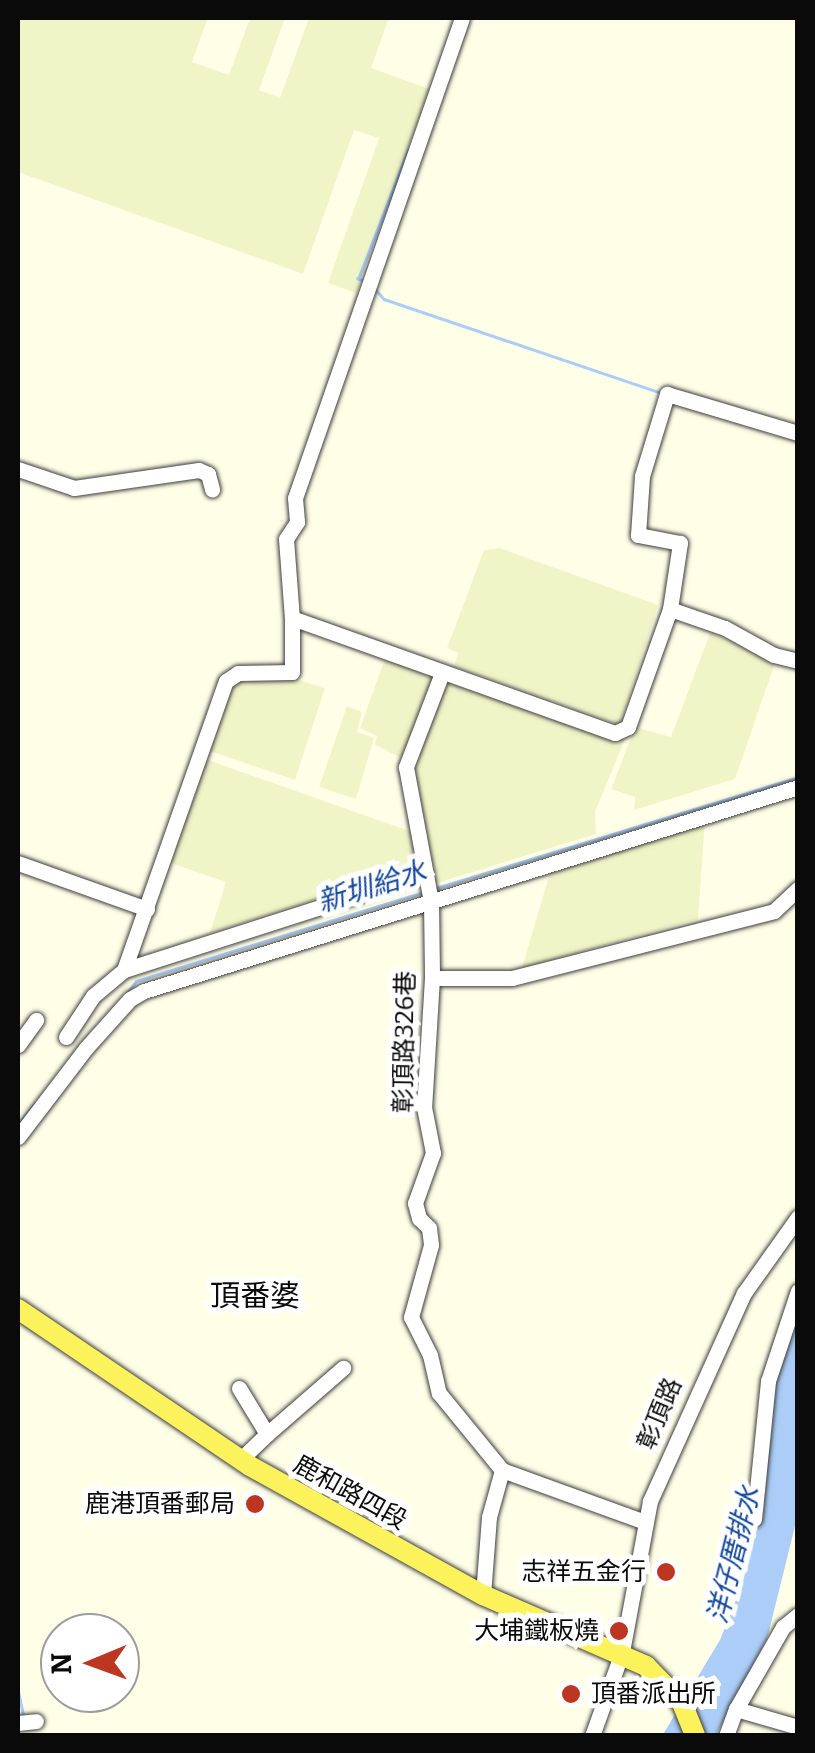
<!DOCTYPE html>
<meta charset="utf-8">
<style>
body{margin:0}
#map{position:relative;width:815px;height:1753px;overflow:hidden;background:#ffffe8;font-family:Bitter,"Noto Sans TC",serif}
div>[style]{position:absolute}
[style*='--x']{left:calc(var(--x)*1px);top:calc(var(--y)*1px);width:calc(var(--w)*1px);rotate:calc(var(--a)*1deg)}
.farmland>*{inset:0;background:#f0f5c8}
.water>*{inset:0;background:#abcdf7}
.stream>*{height:2.5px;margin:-1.25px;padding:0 1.25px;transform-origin:1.25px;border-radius:1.25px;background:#abcdf7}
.roads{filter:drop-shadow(0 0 2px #3d3d3d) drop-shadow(0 0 2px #3d3d3d)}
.minor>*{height:15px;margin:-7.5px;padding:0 7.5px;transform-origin:7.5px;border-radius:7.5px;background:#fff}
.major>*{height:20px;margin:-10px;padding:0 10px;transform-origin:10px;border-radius:10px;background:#fcf25b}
.dots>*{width:28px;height:28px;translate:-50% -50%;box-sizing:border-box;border:5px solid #fff;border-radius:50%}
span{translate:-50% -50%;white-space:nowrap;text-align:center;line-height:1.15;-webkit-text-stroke:10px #fff;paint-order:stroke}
.street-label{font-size:25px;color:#0a0a0a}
.poi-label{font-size:25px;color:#0a0a0a}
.right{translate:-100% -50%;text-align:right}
.left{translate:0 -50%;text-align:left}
.water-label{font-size:28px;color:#12479d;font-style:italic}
.quarter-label{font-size:30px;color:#0a0a0a}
.frame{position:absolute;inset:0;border:20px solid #0a0a0a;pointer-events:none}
.north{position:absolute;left:40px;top:1613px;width:100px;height:100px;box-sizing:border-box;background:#fff;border:2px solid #9d9d9d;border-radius:50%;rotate:269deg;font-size:28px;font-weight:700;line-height:40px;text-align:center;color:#0a0a0a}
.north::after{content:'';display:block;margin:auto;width:35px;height:45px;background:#bc3621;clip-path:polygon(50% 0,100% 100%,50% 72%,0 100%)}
</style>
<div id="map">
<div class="farmland">
<div style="clip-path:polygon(18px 18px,208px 18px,192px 62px,229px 75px,250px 18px,285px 18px,259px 90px,280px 98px,309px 18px,389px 18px,371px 68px,429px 89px,356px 293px,328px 283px,379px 138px,354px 130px,303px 274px,18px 172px)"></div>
<div style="clip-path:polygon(500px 548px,658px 605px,620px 725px,454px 666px,458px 653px,447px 648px,484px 550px)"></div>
<div style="clip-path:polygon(710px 633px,776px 660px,735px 779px,634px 810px,635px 797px,611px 789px,635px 727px,671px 737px)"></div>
<div style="clip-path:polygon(386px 656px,437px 675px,404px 759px,375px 745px,377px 736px,360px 728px)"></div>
<div style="clip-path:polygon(237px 675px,292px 678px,325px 688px,295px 780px,210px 751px)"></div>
<div style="clip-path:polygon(445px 677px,625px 739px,595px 812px,596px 834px,437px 883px,411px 765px)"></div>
<div style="clip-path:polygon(347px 706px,362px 712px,357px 732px,374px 738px,356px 799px,319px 787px)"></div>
<div style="clip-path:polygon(205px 759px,415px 833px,422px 866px,210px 933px,226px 882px,168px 862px)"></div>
<div style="clip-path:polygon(705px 820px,698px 919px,522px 968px,551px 869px)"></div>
</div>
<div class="water">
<div style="clip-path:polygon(797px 1298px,797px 1518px,767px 1639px,716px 1735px,662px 1736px,720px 1640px,743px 1582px,757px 1520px,767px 1403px)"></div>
</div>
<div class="stream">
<div style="--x:366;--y:282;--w:9;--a:-159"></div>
<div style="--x:358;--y:279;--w:138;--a:-68.8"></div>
<div style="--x:376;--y:290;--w:12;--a:48"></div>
<div style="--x:384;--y:299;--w:290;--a:18.7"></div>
<div style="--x:436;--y:888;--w:379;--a:-17"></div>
<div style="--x:126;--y:994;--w:16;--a:-52"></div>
<div style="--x:136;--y:981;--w:300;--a:-17.2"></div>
<div style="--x:18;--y:1124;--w:26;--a:-51"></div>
<div style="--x:18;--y:1689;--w:29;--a:78"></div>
</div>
<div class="roads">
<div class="minor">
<div style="--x:462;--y:18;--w:508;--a:109.18"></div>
<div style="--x:295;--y:498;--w:24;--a:85"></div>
<div style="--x:297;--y:522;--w:20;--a:123"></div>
<div style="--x:286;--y:539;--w:79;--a:85.7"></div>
<div style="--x:292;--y:618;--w:343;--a:19.6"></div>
<div style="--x:615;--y:733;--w:14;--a:-25"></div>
<div style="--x:628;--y:727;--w:125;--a:-70.4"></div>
<div style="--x:670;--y:609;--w:67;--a:-81.4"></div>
<div style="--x:680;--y:543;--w:43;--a:-169.2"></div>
<div style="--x:638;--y:535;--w:59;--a:-86.1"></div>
<div style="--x:642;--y:476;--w:86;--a:-73"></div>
<div style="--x:667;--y:394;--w:137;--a:16.6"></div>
<div style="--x:18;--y:469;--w:59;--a:18.7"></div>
<div style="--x:74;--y:488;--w:126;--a:-8.2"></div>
<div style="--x:199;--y:470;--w:10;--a:24"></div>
<div style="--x:208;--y:474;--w:16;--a:75"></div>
<div style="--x:670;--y:609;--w:58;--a:19.1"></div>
<div style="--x:725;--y:628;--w:56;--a:28.9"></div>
<div style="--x:774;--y:655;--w:25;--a:14"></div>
<div style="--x:442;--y:673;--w:101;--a:111"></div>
<div style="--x:406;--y:767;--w:137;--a:79.5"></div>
<div style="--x:431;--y:902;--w:76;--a:89.2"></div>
<div style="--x:432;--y:978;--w:129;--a:93.5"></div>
<div style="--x:424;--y:1107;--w:47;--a:78.9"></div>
<div style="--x:433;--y:1153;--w:53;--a:109.8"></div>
<div style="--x:415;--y:1203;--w:16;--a:75"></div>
<div style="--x:419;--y:1218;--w:14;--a:45"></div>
<div style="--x:429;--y:1228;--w:17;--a:83"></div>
<div style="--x:431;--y:1245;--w:75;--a:105.5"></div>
<div style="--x:411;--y:1317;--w:42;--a:63.4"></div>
<div style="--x:430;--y:1355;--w:39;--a:77"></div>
<div style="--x:439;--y:1393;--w:99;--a:50.7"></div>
<div style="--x:502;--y:1470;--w:152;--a:20"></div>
<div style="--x:18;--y:863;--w:137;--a:19.6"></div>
<div style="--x:124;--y:970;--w:317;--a:-17.8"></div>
<div style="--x:432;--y:978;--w:80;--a:0"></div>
<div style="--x:512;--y:978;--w:270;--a:-14.3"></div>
<div style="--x:774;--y:911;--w:33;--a:-43"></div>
<div style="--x:66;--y:1037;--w:49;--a:-56.6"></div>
<div style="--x:93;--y:996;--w:40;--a:-40"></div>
<div style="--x:124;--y:970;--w:306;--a:-70.6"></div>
<div style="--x:226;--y:681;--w:14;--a:-34"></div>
<div style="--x:238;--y:673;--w:54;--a:-1.1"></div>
<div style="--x:292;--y:672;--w:54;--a:-90"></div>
<div style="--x:18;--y:1045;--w:31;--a:-54"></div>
<div style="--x:18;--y:1137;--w:112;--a:-52.6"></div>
<div style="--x:86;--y:1048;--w:66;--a:-48.1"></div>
<div style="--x:130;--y:999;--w:16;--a:-30"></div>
<div style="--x:144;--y:991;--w:685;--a:-17.32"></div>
<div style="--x:239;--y:1388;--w:54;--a:58.7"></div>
<div style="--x:267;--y:1434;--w:37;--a:136"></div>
<div style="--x:267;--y:1434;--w:101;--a:-41"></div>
<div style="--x:754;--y:1519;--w:139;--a:-84.2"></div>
<div style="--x:768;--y:1381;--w:95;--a:-71.6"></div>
<div style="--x:483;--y:1595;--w:78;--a:-85.6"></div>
<div style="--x:489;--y:1517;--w:49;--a:-74.5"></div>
<div style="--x:736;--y:1709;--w:65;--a:16.2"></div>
<div style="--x:18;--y:1723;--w:18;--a:-6"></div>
<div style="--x:592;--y:1736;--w:89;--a:-70.3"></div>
<div style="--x:622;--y:1652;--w:154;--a:-79.5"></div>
<div style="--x:650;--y:1501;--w:228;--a:-65.7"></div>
<div style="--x:744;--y:1293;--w:93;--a:-54.6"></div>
<div style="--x:726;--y:1736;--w:29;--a:-70"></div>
<div style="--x:736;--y:1709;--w:95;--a:-60.2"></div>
<div style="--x:783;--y:1627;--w:19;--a:-39"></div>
</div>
<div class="major">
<div style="--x:18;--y:1309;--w:280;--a:34.1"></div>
<div style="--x:250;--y:1466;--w:266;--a:29"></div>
<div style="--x:483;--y:1595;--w:178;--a:23.5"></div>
<div style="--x:646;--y:1666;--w:52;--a:45.8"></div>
<div style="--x:682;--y:1703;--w:35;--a:68"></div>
</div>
</div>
<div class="dots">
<div style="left:255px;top:1504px;background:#bc3621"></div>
<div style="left:666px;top:1572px;background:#bc3621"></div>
<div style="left:619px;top:1631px;background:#bc3621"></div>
<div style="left:571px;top:1694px;background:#bc3621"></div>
</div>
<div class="street-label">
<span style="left:405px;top:1042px;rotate:-89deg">彰頂路326巷</span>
<span style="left:660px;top:1414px;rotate:-67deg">彰頂路</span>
<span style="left:350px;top:1493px;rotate:29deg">鹿和路四段</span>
</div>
<div class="poi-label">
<span class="right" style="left:235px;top:1504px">鹿港頂番郵局</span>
<span class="right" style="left:646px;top:1572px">志祥五金行</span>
<span class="right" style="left:599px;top:1631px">大埔鐵板燒</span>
<span class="left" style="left:591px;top:1694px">頂番派出所</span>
</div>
<div class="water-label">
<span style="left:372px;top:887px;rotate:-17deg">新圳給水</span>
<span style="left:734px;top:1555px;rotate:-76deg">洋仔厝排水</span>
</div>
<div class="quarter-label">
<span style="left:255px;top:1296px">頂番婆</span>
</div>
<div class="frame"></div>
<div class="north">N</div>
</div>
